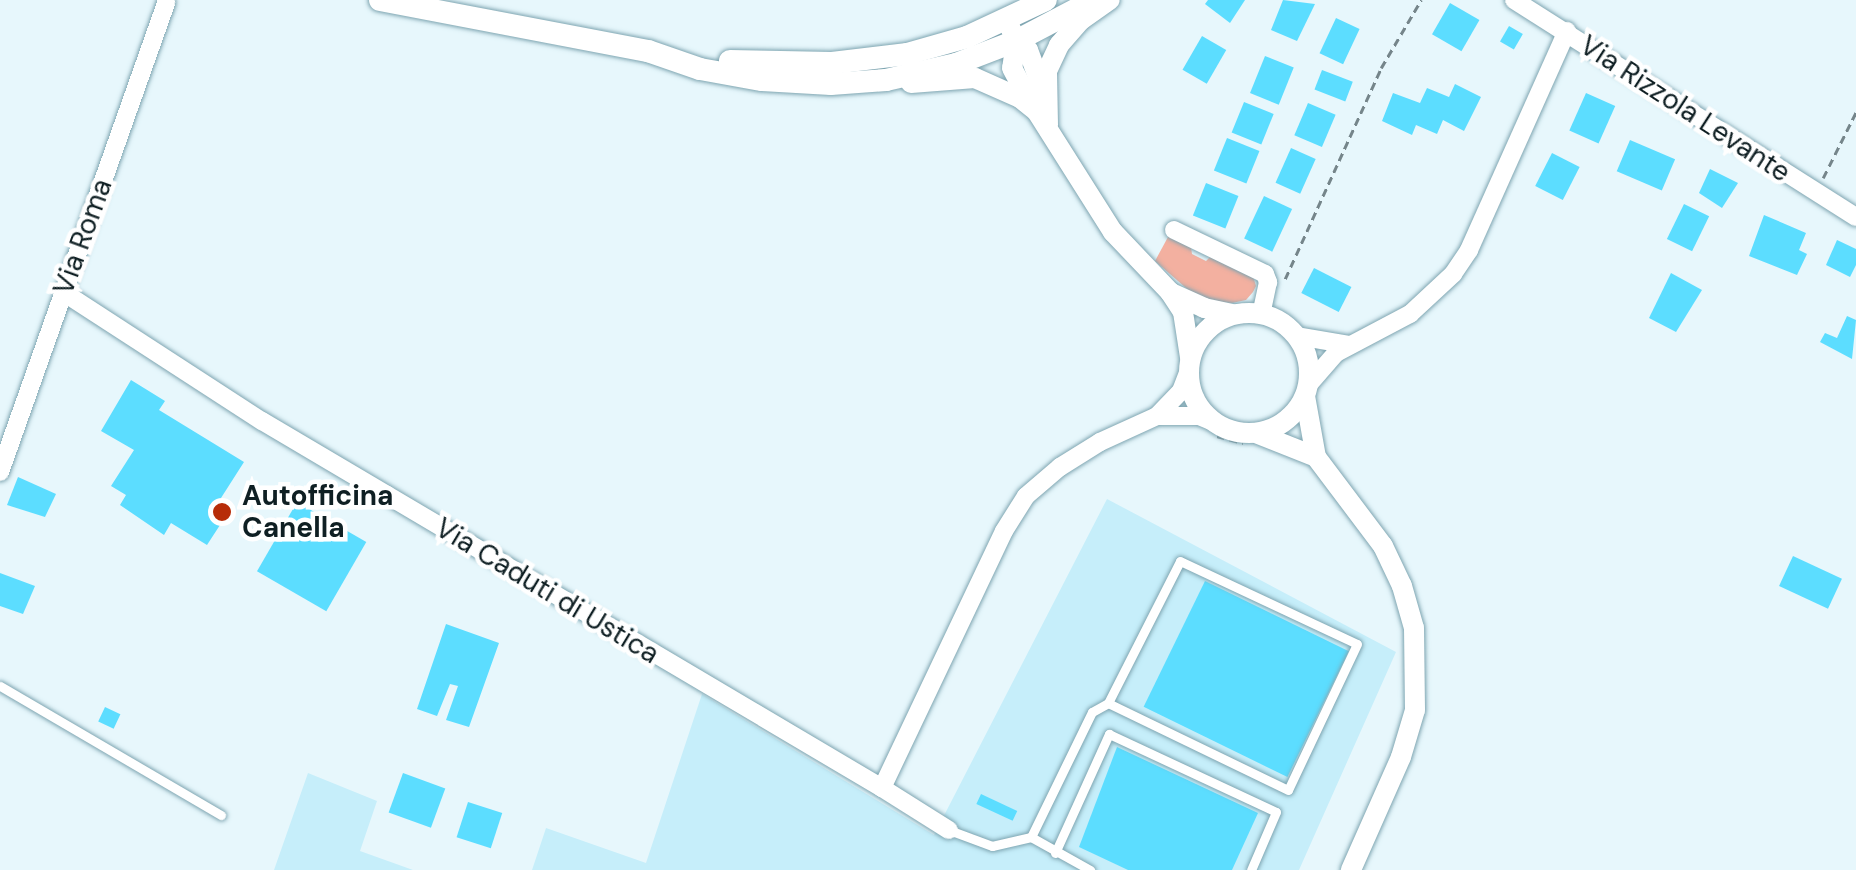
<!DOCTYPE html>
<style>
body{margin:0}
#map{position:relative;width:1856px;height:870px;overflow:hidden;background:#e7f7fc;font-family:"DM Sans",sans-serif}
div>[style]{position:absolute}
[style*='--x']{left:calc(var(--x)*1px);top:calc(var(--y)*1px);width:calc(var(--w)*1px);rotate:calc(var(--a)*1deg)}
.built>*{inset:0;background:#c6eefa}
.green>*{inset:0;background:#f3b0a0}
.building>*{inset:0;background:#5cddff;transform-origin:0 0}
.path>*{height:2.5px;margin-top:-1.25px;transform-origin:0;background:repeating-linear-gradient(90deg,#75858a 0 8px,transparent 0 13px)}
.roads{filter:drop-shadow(0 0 2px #7ea5b1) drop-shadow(0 0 2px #7ea5b1)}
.service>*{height:9px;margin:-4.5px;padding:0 4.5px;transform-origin:4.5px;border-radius:4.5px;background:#fff}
.minor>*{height:18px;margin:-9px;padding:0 9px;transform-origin:9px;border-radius:9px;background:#fff}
.tertiary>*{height:20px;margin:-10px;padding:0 10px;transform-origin:10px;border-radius:10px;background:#fff}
.tertiary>.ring{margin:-10px;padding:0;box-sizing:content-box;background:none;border:20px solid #fff;border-radius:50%}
.secondary>*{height:22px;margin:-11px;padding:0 11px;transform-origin:11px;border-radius:11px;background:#fff}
.dots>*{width:28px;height:28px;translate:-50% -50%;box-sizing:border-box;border:5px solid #fff;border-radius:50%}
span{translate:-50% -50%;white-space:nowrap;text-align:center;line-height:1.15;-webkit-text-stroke:9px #fff;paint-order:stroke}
.street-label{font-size:28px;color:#0f1f23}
.poi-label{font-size:28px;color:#0f1f23;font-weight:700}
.left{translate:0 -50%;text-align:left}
</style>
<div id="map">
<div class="built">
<div style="clip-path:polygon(1107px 499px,1396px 652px,1299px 870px,532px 870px,546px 828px,646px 863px,702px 694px,934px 835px)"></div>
<div style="clip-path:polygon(308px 773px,377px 801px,360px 851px,413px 870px,274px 870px)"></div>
</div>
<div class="green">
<div style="clip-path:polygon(1168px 237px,1191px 247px,1192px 254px,1206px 261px,1212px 255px,1253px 276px,1256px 286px,1253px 292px,1246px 300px,1232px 303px,1201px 301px,1155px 261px)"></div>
</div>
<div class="building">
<div style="clip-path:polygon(1208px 0,1245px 0,1230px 23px,1205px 4px)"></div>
<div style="clip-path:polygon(1283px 0,1315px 4px,1297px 41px,1271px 30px)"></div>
<div style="left:1450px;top:3px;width:34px;height:36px;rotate:30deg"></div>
<div style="left:1336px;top:18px;width:26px;height:39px;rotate:25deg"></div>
<div style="left:1509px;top:26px;width:16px;height:18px;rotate:30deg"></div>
<div style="left:1202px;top:36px;width:28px;height:39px;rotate:30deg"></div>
<div style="left:1265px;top:56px;width:31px;height:40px;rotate:22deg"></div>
<div style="left:1322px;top:70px;width:33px;height:21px;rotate:21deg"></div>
<div style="clip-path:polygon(1455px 84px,1481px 97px,1464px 131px,1443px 120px,1437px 134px,1416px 125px,1412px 135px,1382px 121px,1393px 93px,1420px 103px,1427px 88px,1449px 97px)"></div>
<div style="left:1586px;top:93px;width:32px;height:41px;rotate:24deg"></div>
<div style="left:1244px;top:102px;width:32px;height:33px;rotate:22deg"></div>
<div style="left:1308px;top:103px;width:30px;height:35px;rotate:23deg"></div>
<div style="left:1227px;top:138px;width:35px;height:35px;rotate:22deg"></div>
<div style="left:1630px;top:140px;width:49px;height:34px;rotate:23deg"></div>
<div style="left:1291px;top:148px;width:27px;height:38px;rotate:24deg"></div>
<div style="left:1552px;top:153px;width:31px;height:37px;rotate:27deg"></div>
<div style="clip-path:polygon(1710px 169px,1738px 183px,1722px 208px,1699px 193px)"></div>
<div style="left:1206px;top:183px;width:35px;height:35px;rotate:22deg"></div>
<div style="left:1264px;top:196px;width:31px;height:47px;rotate:25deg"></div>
<div style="left:1684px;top:204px;width:28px;height:39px;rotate:26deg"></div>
<div style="clip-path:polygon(1764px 215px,1806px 233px,1799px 250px,1807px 254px,1797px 275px,1749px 256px)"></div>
<div style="clip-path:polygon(1837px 240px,1856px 249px,1856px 265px,1850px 277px,1826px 265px)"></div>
<div style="left:1314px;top:268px;width:42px;height:28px;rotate:27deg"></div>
<div style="clip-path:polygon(1671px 273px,1702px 290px,1676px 332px,1649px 318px)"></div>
<div style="clip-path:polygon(1847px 316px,1856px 320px,1852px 359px,1820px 342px,1825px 333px,1837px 338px)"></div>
<div style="clip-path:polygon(131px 380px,165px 401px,159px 410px,244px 462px,221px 498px,233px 505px,207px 545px,171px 523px,164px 535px,120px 505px,126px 495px,111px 486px,134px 450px,101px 431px)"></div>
<div style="clip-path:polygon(18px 477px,56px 494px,45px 517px,7px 505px)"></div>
<div style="left:297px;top:502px;width:80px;height:80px;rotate:30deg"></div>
<div style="left:1793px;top:556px;width:54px;height:33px;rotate:25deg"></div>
<div style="clip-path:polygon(0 573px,35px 586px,23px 614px,0 606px)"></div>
<div style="left:1205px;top:581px;width:160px;height:140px;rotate:26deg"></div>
<div style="clip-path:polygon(446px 624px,499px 643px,469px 727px,446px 720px,458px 686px,450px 684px,437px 716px,417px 709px)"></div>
<div style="left:105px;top:707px;width:17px;height:16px;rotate:25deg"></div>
<div style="clip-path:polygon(1117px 747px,1258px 813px,1232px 870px,1128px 870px,1079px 847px)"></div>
<div style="left:403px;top:773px;width:45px;height:42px;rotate:20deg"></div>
<div style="left:981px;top:794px;width:40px;height:11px;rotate:25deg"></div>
<div style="left:468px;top:802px;width:36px;height:37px;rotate:18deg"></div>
</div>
<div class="path">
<div style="--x:1823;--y:178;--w:74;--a:-63.4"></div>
<div style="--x:1285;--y:279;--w:232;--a:-65.5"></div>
<div style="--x:1381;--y:68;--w:79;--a:-59.5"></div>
<div style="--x:1217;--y:436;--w:27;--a:15"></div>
</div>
<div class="roads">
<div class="service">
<div style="--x:0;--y:686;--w:256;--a:30.3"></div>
<div style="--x:949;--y:830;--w:46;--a:20.4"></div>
<div style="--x:992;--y:846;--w:40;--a:-13"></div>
<div style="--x:1031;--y:837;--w:139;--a:-64"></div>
<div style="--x:1092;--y:712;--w:18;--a:-29"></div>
<div style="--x:1108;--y:703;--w:159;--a:-63.1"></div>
<div style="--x:1180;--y:561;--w:195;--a:25.1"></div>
<div style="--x:1357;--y:644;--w:161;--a:115.3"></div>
<div style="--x:1288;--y:790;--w:200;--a:-154.2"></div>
<div style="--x:1031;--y:837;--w:68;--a:29.2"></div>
<div style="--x:1055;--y:853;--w:131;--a:-65.6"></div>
<div style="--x:1109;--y:734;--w:184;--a:25"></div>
<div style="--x:1276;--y:812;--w:63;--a:113.3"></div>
</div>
<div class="minor">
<div style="--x:1514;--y:0;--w:405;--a:32.4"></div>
<div style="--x:1174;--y:230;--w:101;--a:25.8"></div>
<div style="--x:1265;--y:274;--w:9;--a:69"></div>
<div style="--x:1268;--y:282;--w:33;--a:102"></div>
<div style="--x:63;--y:292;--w:237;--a:33"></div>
<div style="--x:262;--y:421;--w:720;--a:30.62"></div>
<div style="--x:882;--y:788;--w:284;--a:-64.6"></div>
<div style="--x:1004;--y:531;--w:41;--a:-57.8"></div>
<div style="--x:1026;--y:496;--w:45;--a:-40.5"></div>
<div style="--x:1060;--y:467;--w:47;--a:-32"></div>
<div style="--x:1100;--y:442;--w:63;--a:-24.5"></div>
<div style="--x:1157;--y:416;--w:42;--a:0"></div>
<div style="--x:1199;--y:416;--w:13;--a:23"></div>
<div style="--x:1297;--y:336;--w:54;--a:9.6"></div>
<div style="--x:1309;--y:384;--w:41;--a:-48.9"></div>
<div style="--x:1336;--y:353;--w:84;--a:-27.8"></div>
<div style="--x:1410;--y:314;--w:59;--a:-42.9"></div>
<div style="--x:1453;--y:274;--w:29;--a:-56"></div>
<div style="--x:1469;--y:250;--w:240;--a:-65.9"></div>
<div style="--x:1157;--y:416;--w:35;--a:-46"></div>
<div style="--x:1181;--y:391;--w:19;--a:-69"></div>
<div style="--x:0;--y:472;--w:498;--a:-70.5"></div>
<div style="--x:882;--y:788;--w:79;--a:32.1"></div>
</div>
<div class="tertiary">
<div style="--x:1007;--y:20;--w:23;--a:67"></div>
<div style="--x:1016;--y:41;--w:15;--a:37"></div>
<div style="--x:1028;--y:50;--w:46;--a:69.6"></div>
<div style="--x:1016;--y:41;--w:27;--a:98"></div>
<div style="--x:1012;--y:68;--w:40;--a:62"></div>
<div style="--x:911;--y:83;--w:64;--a:-4.5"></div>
<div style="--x:975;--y:78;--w:49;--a:24"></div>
<div style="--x:1020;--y:98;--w:22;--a:39"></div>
<div style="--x:1037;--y:112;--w:142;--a:57.7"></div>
<div style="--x:1113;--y:232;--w:83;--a:46.5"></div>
<div style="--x:1170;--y:292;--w:24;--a:57"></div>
<div style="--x:1183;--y:312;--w:46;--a:81.2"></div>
<div style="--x:1048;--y:125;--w:54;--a:-91.1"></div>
<div style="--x:1047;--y:71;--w:29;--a:-65"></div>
<div style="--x:1059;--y:45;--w:33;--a:-49"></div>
<div style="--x:1081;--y:20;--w:35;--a:-35"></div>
<div style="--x:1171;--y:293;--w:36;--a:24"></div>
<div style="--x:1204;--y:308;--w:30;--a:12"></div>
<div class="ring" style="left:1189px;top:313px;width:100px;height:100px"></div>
<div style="--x:1305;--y:396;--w:62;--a:79.8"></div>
<div style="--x:1316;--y:457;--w:111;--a:53"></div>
<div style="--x:1383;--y:546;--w:44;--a:64.6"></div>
<div style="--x:1402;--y:586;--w:44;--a:74.1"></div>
<div style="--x:1414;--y:628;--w:82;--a:89.3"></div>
<div style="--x:1415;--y:710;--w:49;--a:106.6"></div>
<div style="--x:1401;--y:757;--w:124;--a:113.9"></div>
<div style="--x:1258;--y:434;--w:62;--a:21.6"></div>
</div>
<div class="secondary">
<div style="--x:380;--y:0;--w:273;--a:10.8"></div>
<div style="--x:648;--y:51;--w:55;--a:19.1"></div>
<div style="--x:700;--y:69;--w:63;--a:10.1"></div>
<div style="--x:762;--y:80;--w:69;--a:3.3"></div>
<div style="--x:831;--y:84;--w:55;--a:-4.2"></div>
<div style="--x:886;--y:80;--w:72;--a:-12.9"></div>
<div style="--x:956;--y:64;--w:64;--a:-21"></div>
<div style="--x:1016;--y:41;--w:88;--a:-27.7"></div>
<div style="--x:730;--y:61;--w:102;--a:1.1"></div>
<div style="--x:832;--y:63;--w:76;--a:-6.8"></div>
<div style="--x:907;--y:54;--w:62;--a:-15.8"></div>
<div style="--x:967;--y:37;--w:87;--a:-25.1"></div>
</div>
</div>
<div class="dots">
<div style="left:222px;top:512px;background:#b72c08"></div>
</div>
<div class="street-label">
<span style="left:1685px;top:109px;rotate:33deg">Via Rizzola Levante</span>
<span style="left:83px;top:237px;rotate:-70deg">Via Roma</span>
<span style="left:547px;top:591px;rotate:31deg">Via Caduti di Ustica</span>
</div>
<div class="poi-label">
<span class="left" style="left:242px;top:512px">Autofficina<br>Canella</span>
</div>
</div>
